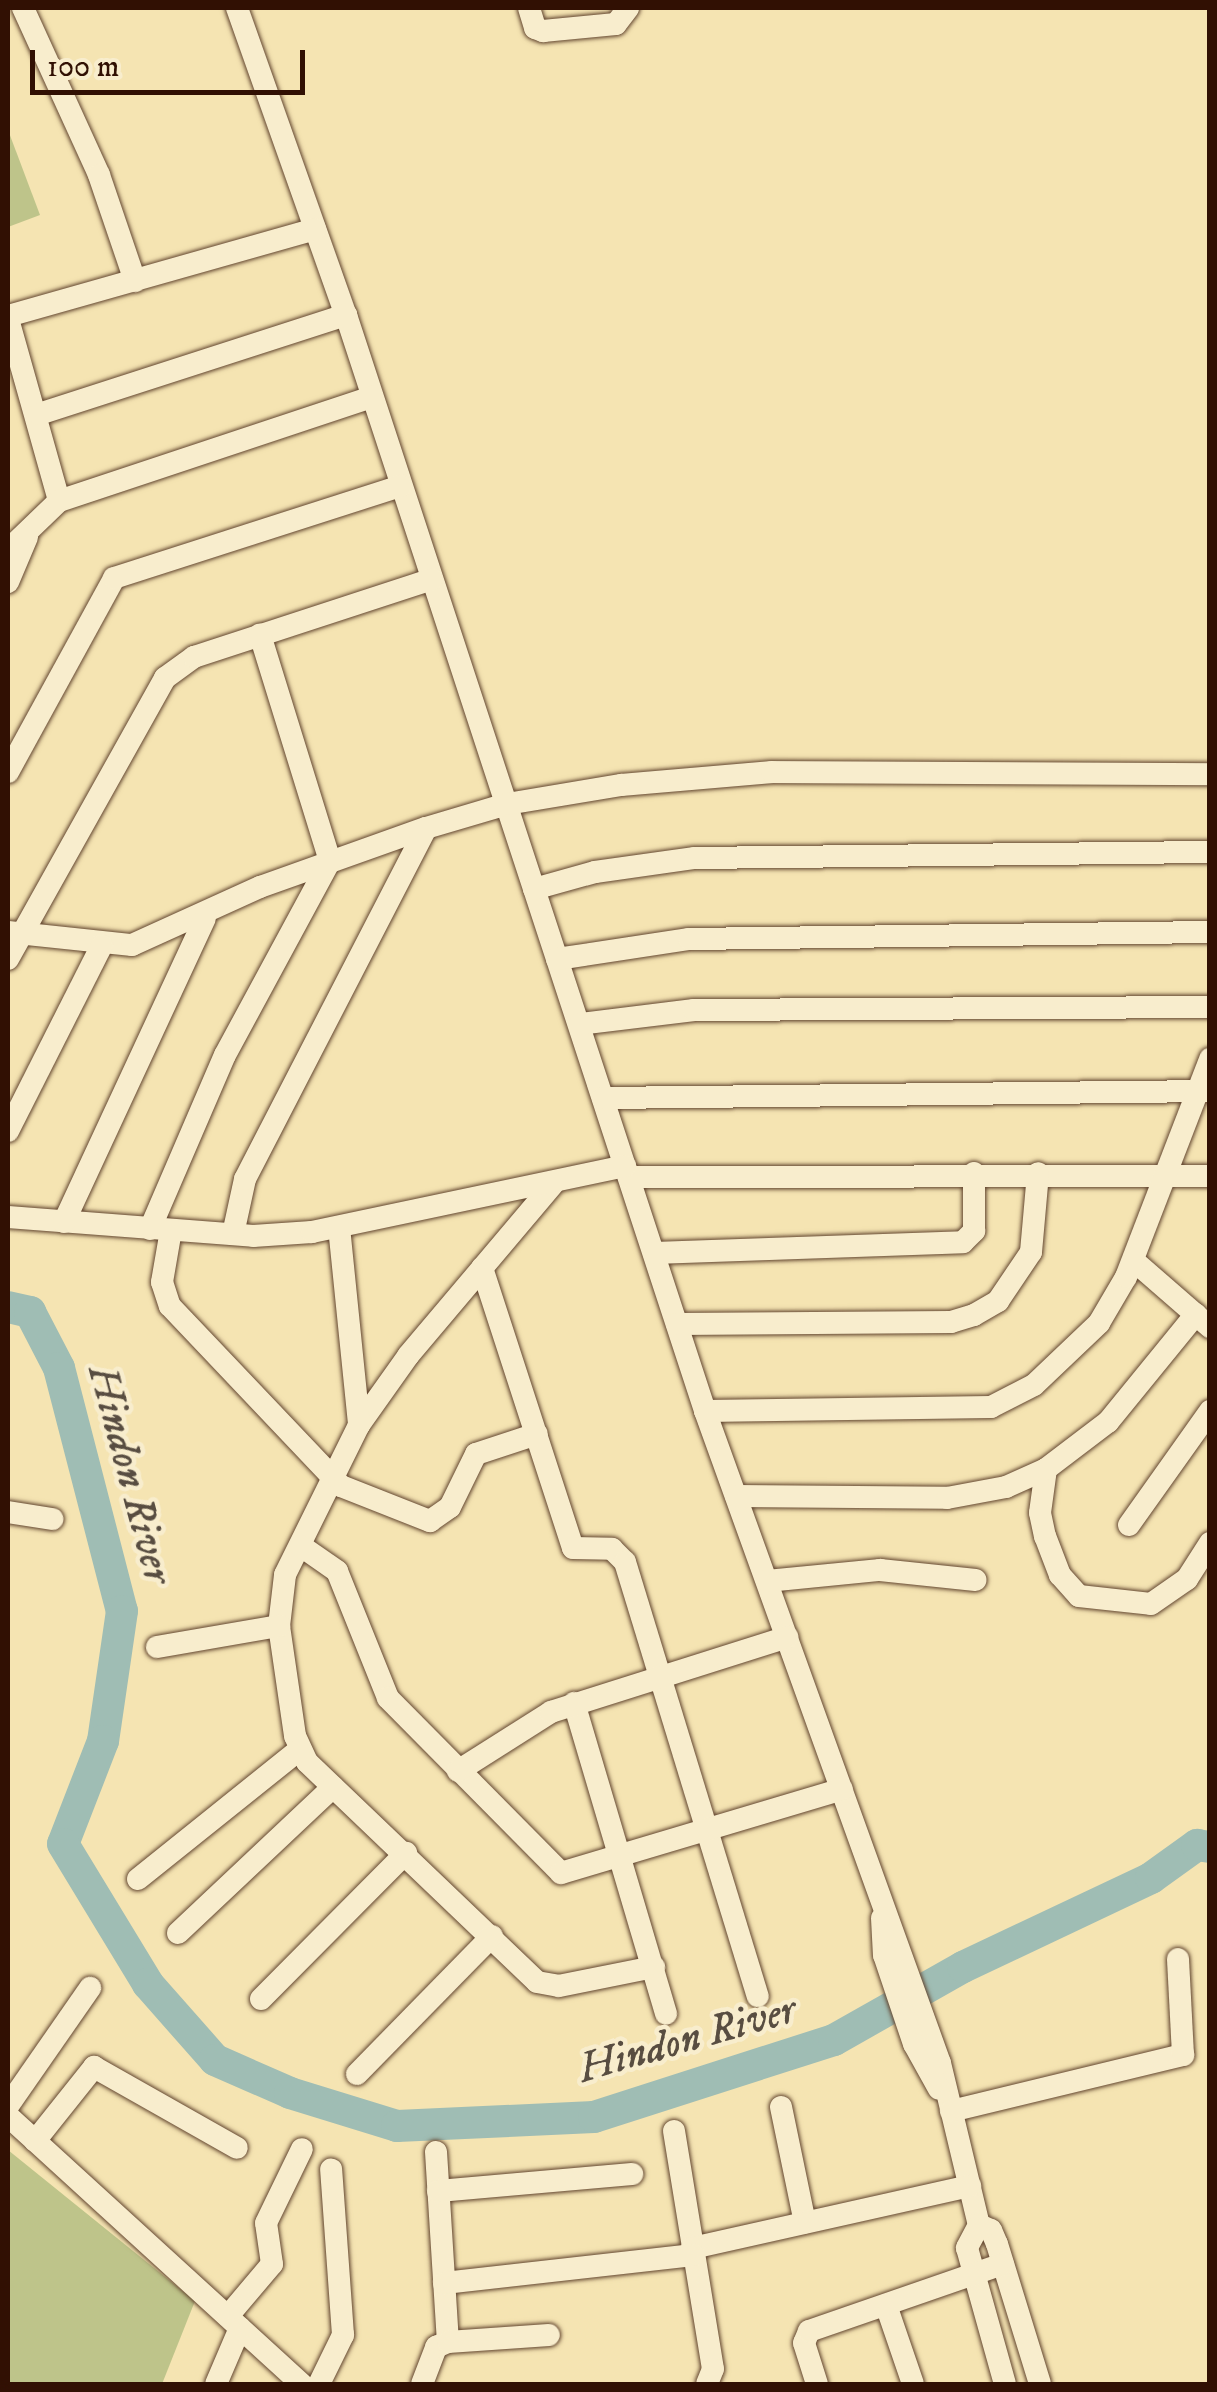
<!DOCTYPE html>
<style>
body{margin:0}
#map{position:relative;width:1217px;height:2392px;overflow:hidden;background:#f5e4b2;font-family:"IM FELL DW Pica",serif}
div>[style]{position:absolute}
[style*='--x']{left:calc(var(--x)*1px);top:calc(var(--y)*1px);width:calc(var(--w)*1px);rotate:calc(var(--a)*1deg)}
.green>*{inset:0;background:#bec48a}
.river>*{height:32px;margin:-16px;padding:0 16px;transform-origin:16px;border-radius:16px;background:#9fbdb4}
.roads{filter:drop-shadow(0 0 2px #62452f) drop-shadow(0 0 2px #62452f)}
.minor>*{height:22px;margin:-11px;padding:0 11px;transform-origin:11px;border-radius:11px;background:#f8edcd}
span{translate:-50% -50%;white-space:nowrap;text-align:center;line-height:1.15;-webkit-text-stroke:9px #f8edcd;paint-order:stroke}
.water-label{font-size:42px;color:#584d41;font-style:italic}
.frame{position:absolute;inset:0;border:10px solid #311003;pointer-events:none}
.scale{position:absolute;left:30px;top:50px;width:275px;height:45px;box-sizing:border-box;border:5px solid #311003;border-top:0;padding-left:12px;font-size:30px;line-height:35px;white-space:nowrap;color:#311003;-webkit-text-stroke:8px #f8edcd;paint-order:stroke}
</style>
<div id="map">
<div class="green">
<div style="clip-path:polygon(8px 130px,40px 215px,8px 227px)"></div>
<div style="clip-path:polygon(8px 2150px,195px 2301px,162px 2384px,8px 2384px)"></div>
</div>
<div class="river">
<div style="--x:8;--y:1307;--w:23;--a:13"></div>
<div style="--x:30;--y:1312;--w:63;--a:62.6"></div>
<div style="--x:59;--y:1368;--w:251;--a:75.5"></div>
<div style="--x:122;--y:1611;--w:131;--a:98.3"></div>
<div style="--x:103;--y:1741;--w:110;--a:111.2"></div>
<div style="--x:63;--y:1844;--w:164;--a:58.7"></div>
<div style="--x:148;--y:1984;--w:101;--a:48.6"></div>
<div style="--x:215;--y:2060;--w:82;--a:23.7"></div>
<div style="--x:290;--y:2093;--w:112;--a:17.1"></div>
<div style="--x:397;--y:2126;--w:197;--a:-2.6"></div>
<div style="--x:594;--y:2117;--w:252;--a:-17.8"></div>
<div style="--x:834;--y:2040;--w:148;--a:-29.5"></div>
<div style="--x:963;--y:1967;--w:208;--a:-25.3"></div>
<div style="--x:1151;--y:1878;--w:57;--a:-35.7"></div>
<div style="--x:1197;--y:1845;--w:13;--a:9"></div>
</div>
<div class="roads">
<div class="minor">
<div style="--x:23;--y:8;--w:183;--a:65.5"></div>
<div style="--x:99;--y:175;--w:112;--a:71.2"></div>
<div style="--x:237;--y:8;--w:326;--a:70.5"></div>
<div style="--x:346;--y:315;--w:1153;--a:71.86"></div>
<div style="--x:705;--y:1411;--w:693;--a:70.18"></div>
<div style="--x:940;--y:2063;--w:167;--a:76.5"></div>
<div style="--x:979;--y:2225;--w:13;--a:23"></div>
<div style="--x:991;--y:2230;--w:15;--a:67"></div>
<div style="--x:997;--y:2244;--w:146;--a:72.9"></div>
<div style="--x:529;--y:8;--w:21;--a:73"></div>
<div style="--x:535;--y:28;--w:9;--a:21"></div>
<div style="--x:543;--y:31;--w:73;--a:-5.5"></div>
<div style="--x:616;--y:24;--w:20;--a:-53"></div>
<div style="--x:8;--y:316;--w:319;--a:-15.8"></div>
<div style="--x:8;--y:319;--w:189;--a:74.3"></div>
<div style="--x:59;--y:501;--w:71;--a:136.1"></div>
<div style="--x:39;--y:414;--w:323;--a:-17.9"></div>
<div style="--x:59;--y:501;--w:330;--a:-18.4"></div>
<div style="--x:8;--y:582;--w:49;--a:-67.1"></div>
<div style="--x:8;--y:772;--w:221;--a:-61.3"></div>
<div style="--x:114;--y:578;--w:301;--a:-17.8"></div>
<div style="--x:534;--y:889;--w:63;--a:-15.6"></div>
<div style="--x:595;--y:872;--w:101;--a:-8"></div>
<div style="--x:695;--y:858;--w:515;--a:-0.67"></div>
<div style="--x:8;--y:932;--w:125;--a:6"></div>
<div style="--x:132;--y:945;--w:141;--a:-24.4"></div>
<div style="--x:260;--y:887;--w:176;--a:-19.6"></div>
<div style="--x:426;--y:828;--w:84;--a:-16.5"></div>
<div style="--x:507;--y:804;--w:116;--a:-9.5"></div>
<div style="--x:621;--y:785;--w:152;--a:-4.9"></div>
<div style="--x:772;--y:772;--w:438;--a:0.3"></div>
<div style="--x:8;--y:959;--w:322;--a:-60.8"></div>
<div style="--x:165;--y:678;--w:36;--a:-36"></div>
<div style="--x:194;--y:657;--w:250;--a:-18.1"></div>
<div style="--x:557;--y:959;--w:134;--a:-8.6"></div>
<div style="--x:689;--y:939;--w:521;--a:-0.77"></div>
<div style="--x:580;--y:1024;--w:115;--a:-7"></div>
<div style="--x:694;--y:1010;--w:516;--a:-0.33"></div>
<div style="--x:603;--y:1098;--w:607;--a:-0.66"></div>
<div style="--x:8;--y:1131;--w:208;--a:-63.2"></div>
<div style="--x:629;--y:1177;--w:581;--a:-0.1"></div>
<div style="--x:554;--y:1183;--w:226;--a:130.2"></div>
<div style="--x:408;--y:1356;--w:85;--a:125.4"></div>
<div style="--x:359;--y:1425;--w:167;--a:116.3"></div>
<div style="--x:285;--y:1575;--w:51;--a:96.7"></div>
<div style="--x:279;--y:1626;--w:111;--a:81.7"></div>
<div style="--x:295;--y:1736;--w:29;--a:65"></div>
<div style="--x:307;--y:1762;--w:318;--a:43.7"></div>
<div style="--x:537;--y:1982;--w:22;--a:10"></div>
<div style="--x:559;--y:1986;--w:97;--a:-11.3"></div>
<div style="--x:8;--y:1217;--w:246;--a:4.4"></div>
<div style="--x:253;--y:1236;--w:59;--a:-3.9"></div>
<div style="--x:312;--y:1232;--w:320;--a:-11.9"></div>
<div style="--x:64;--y:1222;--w:335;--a:-65.1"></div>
<div style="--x:339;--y:1227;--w:199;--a:84.2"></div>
<div style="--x:150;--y:1229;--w:189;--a:-66.7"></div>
<div style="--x:225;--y:1055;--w:221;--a:-61.6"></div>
<div style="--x:330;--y:861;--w:237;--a:-107.2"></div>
<div style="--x:171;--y:1230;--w:53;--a:99.8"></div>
<div style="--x:162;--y:1282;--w:25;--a:72"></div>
<div style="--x:170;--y:1306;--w:248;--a:46.5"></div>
<div style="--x:341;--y:1486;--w:96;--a:21.5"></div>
<div style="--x:430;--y:1521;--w:24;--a:-35"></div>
<div style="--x:450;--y:1507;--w:59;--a:-63.9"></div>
<div style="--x:476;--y:1454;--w:64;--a:-18.2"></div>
<div style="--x:233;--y:1234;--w:56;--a:-77.7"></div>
<div style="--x:245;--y:1179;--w:395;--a:-62.7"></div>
<div style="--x:654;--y:1253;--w:309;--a:-2"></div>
<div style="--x:963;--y:1242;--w:16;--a:-45"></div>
<div style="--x:974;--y:1231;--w:58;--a:-90"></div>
<div style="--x:1134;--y:1261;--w:101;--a:41"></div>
<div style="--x:482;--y:1268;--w:294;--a:72"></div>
<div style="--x:573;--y:1548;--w:39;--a:1"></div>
<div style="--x:612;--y:1549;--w:18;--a:45"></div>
<div style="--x:625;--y:1562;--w:454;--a:73"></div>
<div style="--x:677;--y:1324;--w:274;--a:-0.4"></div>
<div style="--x:951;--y:1322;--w:24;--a:-17"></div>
<div style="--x:974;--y:1315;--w:28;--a:-30"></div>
<div style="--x:998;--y:1301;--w:59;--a:-56"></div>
<div style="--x:1031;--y:1252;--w:79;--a:-84.9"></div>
<div style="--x:705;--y:1411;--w:286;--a:-0.8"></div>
<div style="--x:991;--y:1407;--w:48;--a:-27.1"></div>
<div style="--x:1034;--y:1385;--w:90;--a:-43.6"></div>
<div style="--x:1099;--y:1323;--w:53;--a:-59.6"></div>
<div style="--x:1126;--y:1277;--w:234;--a:-68.9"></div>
<div style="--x:1046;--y:1469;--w:44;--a:97.8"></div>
<div style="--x:1040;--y:1513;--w:24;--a:78"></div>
<div style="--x:1045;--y:1536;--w:42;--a:69"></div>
<div style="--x:1060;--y:1575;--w:28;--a:48"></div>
<div style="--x:1079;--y:1596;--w:72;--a:6.3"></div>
<div style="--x:1151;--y:1604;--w:44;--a:-34.8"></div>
<div style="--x:1187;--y:1579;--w:43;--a:-57.4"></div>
<div style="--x:736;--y:1496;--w:211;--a:0.5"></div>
<div style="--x:947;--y:1498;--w:60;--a:-10.6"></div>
<div style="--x:1006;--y:1487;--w:44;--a:-24.2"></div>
<div style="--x:1046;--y:1469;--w:78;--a:-37.2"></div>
<div style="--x:1108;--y:1422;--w:139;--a:-50.8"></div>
<div style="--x:8;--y:1512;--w:45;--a:9"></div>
<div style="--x:1129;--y:1525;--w:140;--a:-54.6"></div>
<div style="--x:301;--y:1546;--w:44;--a:34.8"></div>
<div style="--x:337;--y:1571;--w:137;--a:68.1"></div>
<div style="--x:388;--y:1698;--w:246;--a:45.3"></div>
<div style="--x:561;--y:1873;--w:293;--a:-16.6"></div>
<div style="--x:767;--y:1581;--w:114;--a:-5.6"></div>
<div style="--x:880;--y:1570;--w:96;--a:6"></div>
<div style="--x:157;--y:1647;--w:124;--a:-9.8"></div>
<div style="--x:574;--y:1703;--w:324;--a:73.5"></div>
<div style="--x:458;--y:1771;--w:110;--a:-32.4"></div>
<div style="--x:551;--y:1712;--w:248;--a:-17.6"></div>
<div style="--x:138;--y:1879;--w:206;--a:-38.7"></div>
<div style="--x:882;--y:1918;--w:37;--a:87"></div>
<div style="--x:884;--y:1955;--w:94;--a:71.4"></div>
<div style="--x:914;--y:2044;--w:51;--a:60.9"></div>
<div style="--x:178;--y:1933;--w:213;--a:-43.3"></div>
<div style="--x:261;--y:1999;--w:206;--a:-45.2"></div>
<div style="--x:357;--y:2074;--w:193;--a:-45.6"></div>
<div style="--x:8;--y:2106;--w:144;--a:-55.2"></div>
<div style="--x:781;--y:2107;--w:118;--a:78.3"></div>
<div style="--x:951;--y:2111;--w:239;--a:-13.6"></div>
<div style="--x:1183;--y:2055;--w:96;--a:-93"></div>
<div style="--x:8;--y:2116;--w:398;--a:42.4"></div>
<div style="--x:674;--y:2131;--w:241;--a:80.7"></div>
<div style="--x:713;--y:2369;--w:16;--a:112"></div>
<div style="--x:35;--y:2141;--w:95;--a:-51.4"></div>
<div style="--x:94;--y:2067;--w:164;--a:29.5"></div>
<div style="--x:436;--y:2152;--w:190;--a:86.4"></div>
<div style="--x:438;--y:2191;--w:195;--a:-5"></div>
<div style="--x:979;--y:2225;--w:26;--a:118"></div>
<div style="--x:967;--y:2248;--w:141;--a:74.4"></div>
<div style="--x:692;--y:2248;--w:285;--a:-12.6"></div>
<div style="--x:444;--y:2283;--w:251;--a:-6.4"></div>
<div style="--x:886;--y:2305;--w:83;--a:71.1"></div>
<div style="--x:228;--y:2316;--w:68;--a:-49.8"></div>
<div style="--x:272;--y:2264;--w:41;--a:-98.3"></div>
<div style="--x:266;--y:2223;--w:82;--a:-64.1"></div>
<div style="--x:216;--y:2384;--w:61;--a:-66.8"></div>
<div style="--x:319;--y:2384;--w:55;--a:-63.9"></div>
<div style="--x:343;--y:2335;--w:166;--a:-94.1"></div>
<div style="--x:422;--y:2384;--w:40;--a:-69"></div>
<div style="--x:436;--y:2347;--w:13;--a:-23"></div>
<div style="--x:448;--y:2342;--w:101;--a:-4"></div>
<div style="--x:817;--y:2384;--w:43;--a:-107.6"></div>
<div style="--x:804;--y:2343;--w:13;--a:-67"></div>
<div style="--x:809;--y:2331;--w:205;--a:-19.1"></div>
</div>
</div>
<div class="water-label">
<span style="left:129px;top:1474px;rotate:75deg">Hindon River</span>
<span style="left:687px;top:2040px;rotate:-16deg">Hindon River</span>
</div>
<div class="frame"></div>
<div class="scale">100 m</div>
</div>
